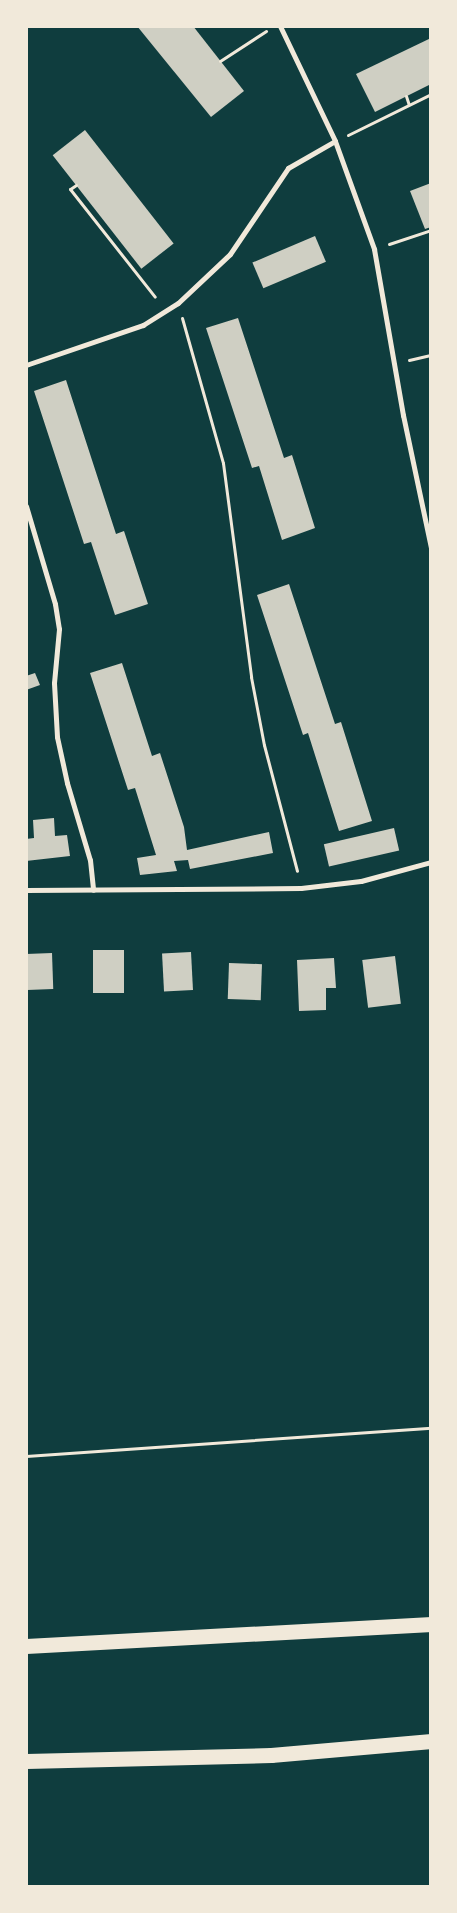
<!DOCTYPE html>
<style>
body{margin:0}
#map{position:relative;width:457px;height:1913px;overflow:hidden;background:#0f3d3e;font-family:Raleway,sans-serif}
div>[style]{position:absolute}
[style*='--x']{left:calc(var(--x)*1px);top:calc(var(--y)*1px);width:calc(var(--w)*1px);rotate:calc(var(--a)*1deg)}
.building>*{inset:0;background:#cfcfc3;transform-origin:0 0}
.path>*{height:3px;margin:-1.5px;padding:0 1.5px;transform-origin:1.5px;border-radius:1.5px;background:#f1e9da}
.minor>*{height:5px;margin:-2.5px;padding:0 2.5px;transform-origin:2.5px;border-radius:2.5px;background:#f1e9da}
.motorway>*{height:15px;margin:-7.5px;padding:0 7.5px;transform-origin:7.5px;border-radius:7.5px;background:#f1e9da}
span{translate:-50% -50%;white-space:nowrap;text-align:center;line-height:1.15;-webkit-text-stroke:4px #f1e9da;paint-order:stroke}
.frame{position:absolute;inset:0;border:28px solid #f1e9da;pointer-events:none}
</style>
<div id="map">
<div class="building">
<div style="clip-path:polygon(137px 26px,193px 26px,244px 91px,211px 117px)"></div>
<div style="clip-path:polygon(431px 38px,431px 84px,375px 112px,356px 74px)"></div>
<div style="left:85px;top:130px;width:144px;height:41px;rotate:52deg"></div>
<div style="clip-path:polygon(431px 183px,431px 227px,425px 229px,410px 191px)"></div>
<div style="left:315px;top:236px;width:28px;height:68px;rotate:67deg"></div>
<div style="clip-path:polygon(238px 318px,284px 458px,292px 455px,315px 528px,282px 540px,259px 466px,252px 468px,206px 328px)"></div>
<div style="clip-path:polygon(66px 380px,116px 534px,124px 531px,148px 604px,115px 615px,91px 542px,84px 544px,34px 391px)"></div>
<div style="clip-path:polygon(289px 584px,335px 724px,341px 722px,372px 821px,339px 831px,308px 733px,303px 735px,257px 595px)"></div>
<div style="clip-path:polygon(122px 663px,152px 756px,160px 753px,184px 827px,187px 850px,269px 832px,273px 853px,190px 869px,188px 860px,174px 861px,177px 871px,140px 875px,137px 858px,156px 855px,135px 788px,128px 790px,90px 673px)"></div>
<div style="clip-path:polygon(35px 673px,40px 685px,26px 690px,26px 676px)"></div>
<div style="clip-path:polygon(54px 818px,55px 836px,67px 835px,70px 856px,26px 861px,26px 839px,34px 838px,33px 820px)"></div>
<div style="left:394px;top:828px;width:23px;height:72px;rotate:77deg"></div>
<div style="left:93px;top:950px;width:31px;height:43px"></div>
<div style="left:191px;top:952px;width:38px;height:29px;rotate:87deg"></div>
<div style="left:52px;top:953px;width:36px;height:26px;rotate:88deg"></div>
<div style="left:395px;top:956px;width:48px;height:33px;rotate:83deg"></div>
<div style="clip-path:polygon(334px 958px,336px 988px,326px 988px,326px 1010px,299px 1011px,297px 960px)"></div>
<div style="left:229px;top:963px;width:33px;height:36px;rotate:2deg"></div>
</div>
<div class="path">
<div style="--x:220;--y:61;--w:55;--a:-33.1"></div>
<div style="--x:406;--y:96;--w:9;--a:72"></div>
<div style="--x:348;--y:135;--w:93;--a:-26.3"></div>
<div style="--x:76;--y:185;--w:7;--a:146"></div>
<div style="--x:70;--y:189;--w:137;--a:51.8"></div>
<div style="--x:389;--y:244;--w:44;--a:-18.4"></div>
<div style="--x:182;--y:318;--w:151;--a:74.2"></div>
<div style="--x:223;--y:463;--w:216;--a:82.5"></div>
<div style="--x:251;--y:677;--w:69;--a:79.2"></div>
<div style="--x:264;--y:745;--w:130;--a:75.3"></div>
<div style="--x:409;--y:360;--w:23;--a:-13"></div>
<div style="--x:26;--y:1456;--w:406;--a:-4"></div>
</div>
<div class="minor">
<div style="--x:280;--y:26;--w:127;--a:64.4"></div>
<div style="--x:335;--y:141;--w:115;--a:70.1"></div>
<div style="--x:374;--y:249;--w:169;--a:80.1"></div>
<div style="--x:403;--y:415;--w:136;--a:78.1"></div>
<div style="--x:26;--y:365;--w:124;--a:-18.9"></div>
<div style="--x:143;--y:325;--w:41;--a:-32.2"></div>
<div style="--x:178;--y:303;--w:71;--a:-43.3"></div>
<div style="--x:230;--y:254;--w:104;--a:-56"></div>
<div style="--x:288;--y:168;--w:54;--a:-29.9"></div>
<div style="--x:26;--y:506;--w:102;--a:73.5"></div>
<div style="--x:55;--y:604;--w:25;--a:81"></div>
<div style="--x:59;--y:629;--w:54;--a:95.3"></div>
<div style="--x:54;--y:683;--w:54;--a:86.8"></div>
<div style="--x:57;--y:737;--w:47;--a:77.7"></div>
<div style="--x:67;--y:783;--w:80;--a:73.4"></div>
<div style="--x:90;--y:860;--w:30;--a:84"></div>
<div style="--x:26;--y:890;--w:275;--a:-0.4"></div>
<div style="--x:301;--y:888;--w:60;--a:-6.7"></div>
<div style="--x:361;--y:881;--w:73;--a:-15.2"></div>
</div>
<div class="motorway">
<div style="--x:26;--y:1646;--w:406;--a:-3.1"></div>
<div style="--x:26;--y:1761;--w:245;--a:-1.4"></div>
<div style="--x:271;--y:1755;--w:161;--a:-5"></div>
</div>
<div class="frame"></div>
</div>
